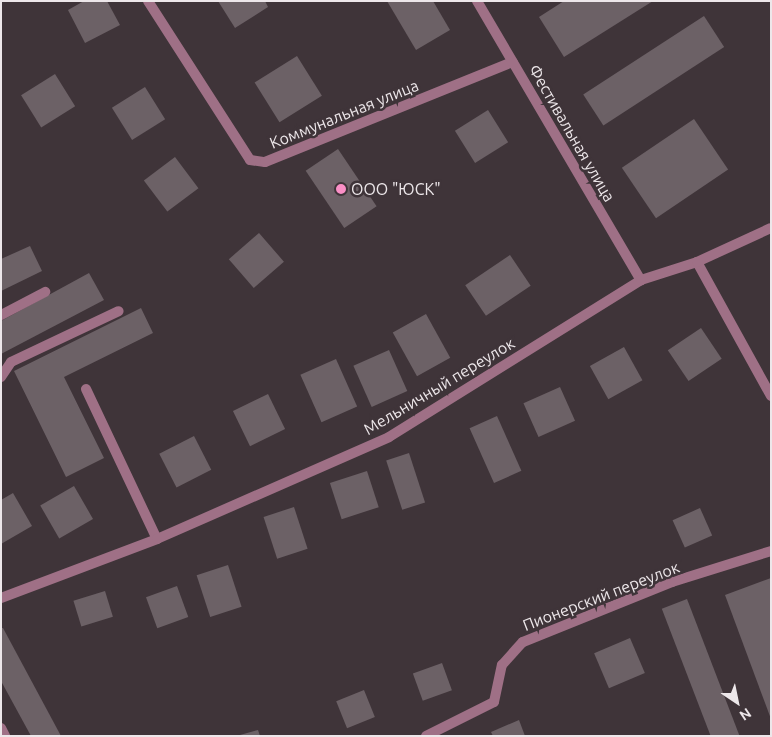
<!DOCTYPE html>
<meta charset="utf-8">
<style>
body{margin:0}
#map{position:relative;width:772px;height:737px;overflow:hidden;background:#3f3439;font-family:Ubuntu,sans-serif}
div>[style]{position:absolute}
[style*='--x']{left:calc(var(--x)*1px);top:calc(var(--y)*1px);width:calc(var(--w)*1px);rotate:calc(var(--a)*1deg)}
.building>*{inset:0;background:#6c6166;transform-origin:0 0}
.lane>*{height:10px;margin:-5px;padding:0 5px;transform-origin:5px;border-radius:5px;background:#9f7086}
.street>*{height:10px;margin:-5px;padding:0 5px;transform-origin:5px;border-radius:5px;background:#9f7086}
.dots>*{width:14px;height:14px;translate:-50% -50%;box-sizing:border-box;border:2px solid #3f3439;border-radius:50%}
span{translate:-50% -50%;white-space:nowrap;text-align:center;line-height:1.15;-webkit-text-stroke:5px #3f3439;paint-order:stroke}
.street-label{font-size:16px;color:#ede7ea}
.poi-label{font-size:16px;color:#ede7ea}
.left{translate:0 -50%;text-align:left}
.frame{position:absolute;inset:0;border:2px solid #ede7ea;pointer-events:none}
.north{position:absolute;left:712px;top:677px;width:50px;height:50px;-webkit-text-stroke:4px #3f3439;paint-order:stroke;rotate:146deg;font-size:14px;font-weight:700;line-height:20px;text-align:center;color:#ede7ea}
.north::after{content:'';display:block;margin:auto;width:18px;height:22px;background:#ede7ea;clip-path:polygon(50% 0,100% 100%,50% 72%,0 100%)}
</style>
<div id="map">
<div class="building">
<div style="clip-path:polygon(84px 1px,107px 1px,120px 25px,85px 43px,68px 10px)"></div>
<div style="clip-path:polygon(218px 1px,265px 1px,268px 7px,235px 28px)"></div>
<div style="clip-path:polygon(387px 1px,433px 1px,450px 30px,416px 50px)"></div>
<div style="clip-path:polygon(564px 1px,653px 1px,564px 57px,539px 17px)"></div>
<div style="left:704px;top:16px;width:37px;height:144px;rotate:57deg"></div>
<div style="left:297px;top:56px;width:47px;height:50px;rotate:58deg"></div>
<div style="left:55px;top:74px;width:38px;height:40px;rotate:58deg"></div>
<div style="left:145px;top:87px;width:38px;height:39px;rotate:58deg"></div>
<div style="left:488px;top:110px;width:38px;height:39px;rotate:58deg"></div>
<div style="left:694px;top:119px;width:61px;height:87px;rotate:56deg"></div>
<div style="left:338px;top:149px;width:69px;height:39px;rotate:56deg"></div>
<div style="left:175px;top:157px;width:39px;height:39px;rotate:53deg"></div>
<div style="left:259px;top:233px;width:38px;height:40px;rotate:49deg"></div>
<div style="clip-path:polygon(30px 246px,42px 271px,1px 291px,1px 259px)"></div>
<div style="left:510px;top:255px;width:37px;height:54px;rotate:56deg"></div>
<div style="clip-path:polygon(89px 273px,104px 300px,1px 354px,1px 321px)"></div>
<div style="clip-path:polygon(141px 308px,153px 333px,64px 377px,104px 458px,66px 477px,14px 371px)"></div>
<div style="left:426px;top:314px;width:50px;height:38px;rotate:61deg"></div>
<div style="left:701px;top:328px;width:37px;height:40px;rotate:56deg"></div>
<div style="left:624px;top:347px;width:38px;height:39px;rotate:61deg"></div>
<div style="left:389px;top:350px;width:45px;height:39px;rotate:66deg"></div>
<div style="left:336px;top:359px;width:52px;height:39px;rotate:66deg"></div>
<div style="left:560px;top:387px;width:37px;height:40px;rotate:66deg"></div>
<div style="left:268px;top:394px;width:39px;height:39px;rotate:64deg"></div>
<div style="left:497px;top:416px;width:60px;height:30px;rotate:66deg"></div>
<div style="left:194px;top:436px;width:38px;height:39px;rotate:63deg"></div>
<div style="left:409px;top:453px;width:52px;height:24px;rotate:72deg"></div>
<div style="left:367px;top:471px;width:38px;height:39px;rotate:72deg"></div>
<div style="left:74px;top:486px;width:38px;height:39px;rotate:60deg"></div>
<div style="clip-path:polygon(13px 493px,32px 526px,1px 544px,1px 500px)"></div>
<div style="left:294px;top:507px;width:44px;height:32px;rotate:72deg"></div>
<div style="left:700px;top:508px;width:30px;height:30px;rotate:66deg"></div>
<div style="left:228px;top:565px;width:44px;height:33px;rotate:72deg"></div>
<div style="clip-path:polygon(771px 578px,771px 719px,725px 595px)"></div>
<div style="left:177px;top:586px;width:33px;height:33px;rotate:70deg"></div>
<div style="left:105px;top:591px;width:27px;height:33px;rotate:73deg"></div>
<div style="left:687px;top:599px;width:147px;height:27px;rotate:69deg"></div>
<div style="clip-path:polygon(1px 628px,3px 628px,61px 736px,31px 736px,1px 681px)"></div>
<div style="left:630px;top:638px;width:38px;height:39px;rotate:67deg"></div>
<div style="left:442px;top:663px;width:29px;height:31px;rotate:70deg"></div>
<div style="left:364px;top:690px;width:29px;height:30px;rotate:68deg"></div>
<div style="clip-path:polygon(519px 720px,525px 736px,493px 736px,491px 732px)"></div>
<div style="clip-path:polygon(258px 730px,260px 736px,240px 736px,240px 735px)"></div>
</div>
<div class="lane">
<div style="--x:1;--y:315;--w:50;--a:-27.6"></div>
<div style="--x:1;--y:377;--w:18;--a:-56"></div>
<div style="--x:11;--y:362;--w:119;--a:-25.3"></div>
<div style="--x:86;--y:389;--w:166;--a:64.7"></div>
</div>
<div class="street">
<div style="--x:148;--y:1;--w:189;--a:57.3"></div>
<div style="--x:250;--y:160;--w:15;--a:8"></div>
<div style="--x:265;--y:162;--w:267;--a:-22"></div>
<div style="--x:477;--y:1;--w:324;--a:59.6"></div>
<div style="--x:697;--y:262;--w:153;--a:61.1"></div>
<div style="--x:1;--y:598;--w:167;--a:-20.7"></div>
<div style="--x:157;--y:539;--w:253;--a:-23.7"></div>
<div style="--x:389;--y:437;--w:297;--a:-31.9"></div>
<div style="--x:641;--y:280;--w:59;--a:-17.8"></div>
<div style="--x:697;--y:262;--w:81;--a:-24.7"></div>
<div style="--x:1;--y:728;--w:9;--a:63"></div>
<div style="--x:426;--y:736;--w:76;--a:-26.6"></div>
<div style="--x:494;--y:702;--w:38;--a:-78"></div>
<div style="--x:502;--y:665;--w:31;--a:-48"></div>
<div style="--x:523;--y:642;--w:161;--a:-21.9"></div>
<div style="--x:672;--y:582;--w:104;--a:-17.4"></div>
</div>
<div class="dots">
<div style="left:341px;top:189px;background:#fa8fc6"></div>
</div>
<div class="street-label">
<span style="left:344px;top:114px;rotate:-22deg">Коммунальная улица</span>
<span style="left:572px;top:133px;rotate:60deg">Фестивальная улица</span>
<span style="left:439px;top:386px;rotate:-31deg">Мельничный переулок</span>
<span style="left:601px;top:596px;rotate:-21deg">Пионерский переулок</span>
</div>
<div class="poi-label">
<span class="left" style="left:351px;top:189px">ООО "ЮСК"</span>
</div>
<div class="frame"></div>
<div class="north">N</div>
</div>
